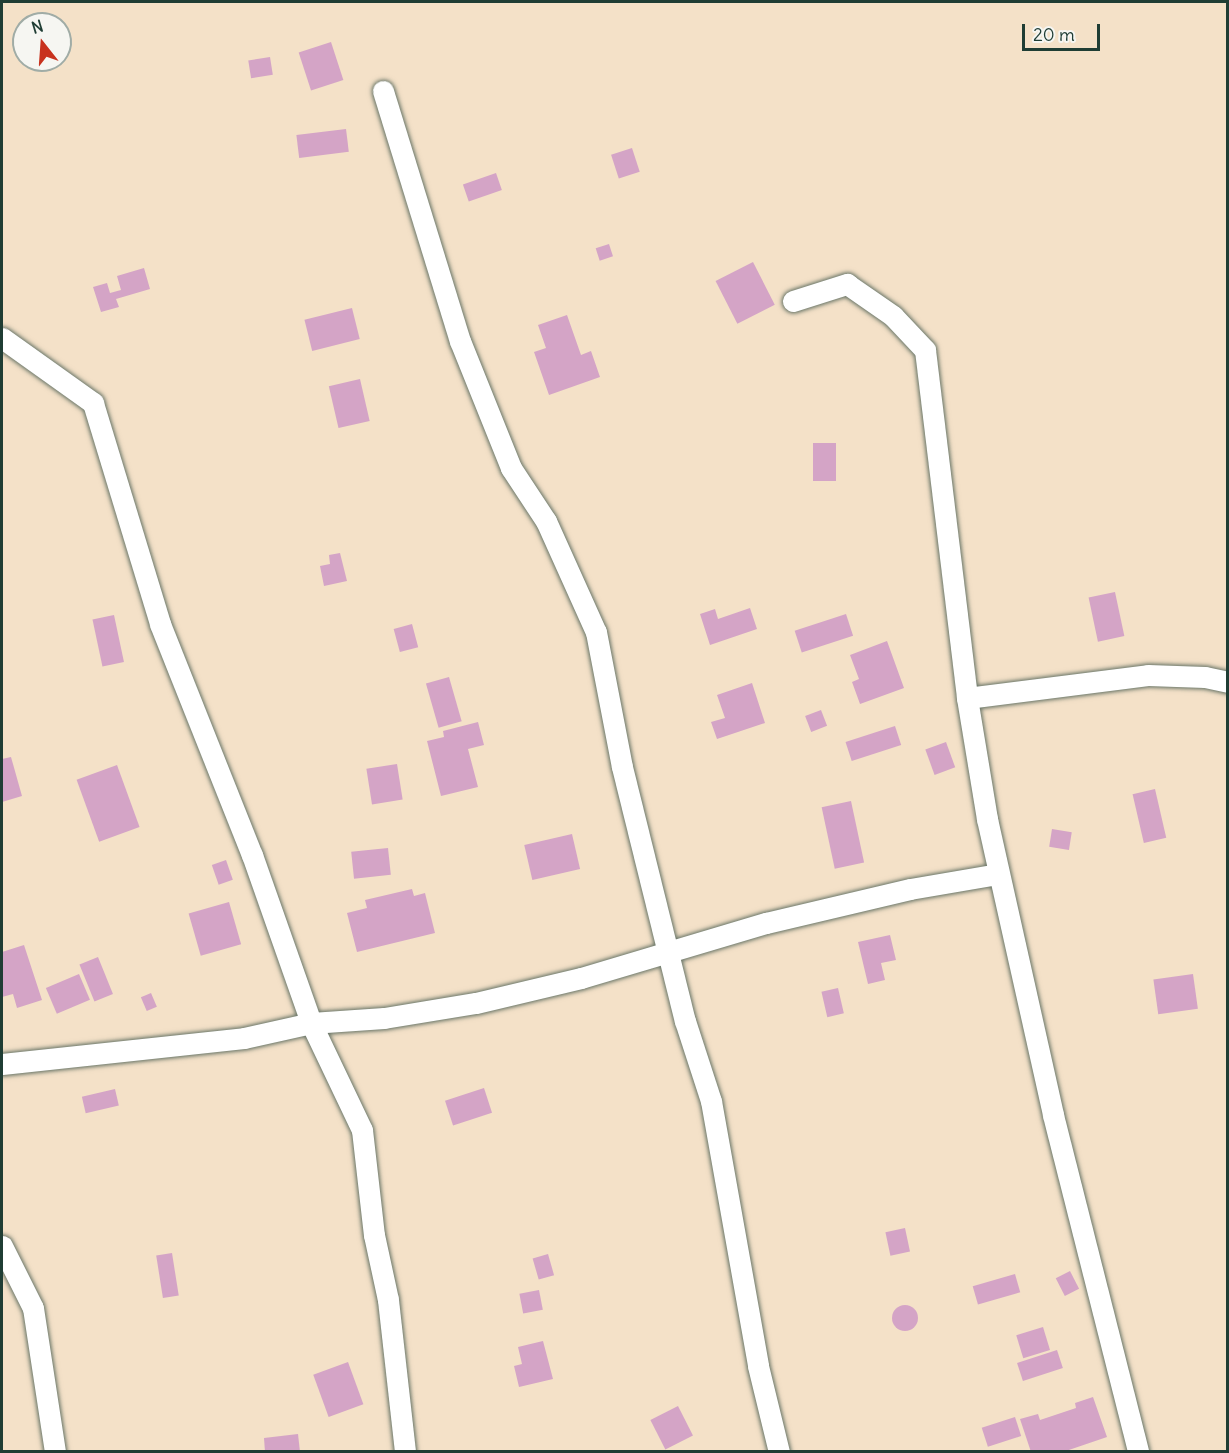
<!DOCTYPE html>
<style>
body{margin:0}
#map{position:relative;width:1229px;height:1453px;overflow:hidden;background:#f4e1c8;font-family:Delius,sans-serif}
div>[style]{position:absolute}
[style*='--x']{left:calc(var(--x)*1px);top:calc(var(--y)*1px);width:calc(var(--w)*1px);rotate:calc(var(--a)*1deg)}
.building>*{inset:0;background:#d4a4c6;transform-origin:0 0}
.round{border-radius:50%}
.roads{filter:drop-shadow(0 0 2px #6a7668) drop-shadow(0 0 2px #6a7668)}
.street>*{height:21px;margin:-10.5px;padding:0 10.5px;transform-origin:10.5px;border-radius:10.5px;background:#fff}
span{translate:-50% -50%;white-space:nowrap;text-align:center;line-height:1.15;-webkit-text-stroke:6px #f6f6f2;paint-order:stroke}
.frame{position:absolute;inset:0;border:3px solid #1f3d34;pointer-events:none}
.north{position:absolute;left:12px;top:12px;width:60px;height:60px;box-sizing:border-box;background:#f6f6f2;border:2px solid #a0aca6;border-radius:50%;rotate:343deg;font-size:16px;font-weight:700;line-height:24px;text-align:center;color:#1f3d34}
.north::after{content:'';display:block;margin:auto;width:21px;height:27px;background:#c8321e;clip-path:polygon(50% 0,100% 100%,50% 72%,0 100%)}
.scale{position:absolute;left:1022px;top:24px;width:78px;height:27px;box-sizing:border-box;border:3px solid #1f3d34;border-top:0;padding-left:8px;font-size:18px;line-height:21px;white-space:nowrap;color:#1f3d34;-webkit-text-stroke:4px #f6f6f2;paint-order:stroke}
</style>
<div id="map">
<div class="building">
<div style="left:331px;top:42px;width:40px;height:34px;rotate:72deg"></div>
<div style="left:270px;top:57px;width:18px;height:22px;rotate:81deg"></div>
<div style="left:346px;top:129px;width:23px;height:50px;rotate:83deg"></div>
<div style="left:632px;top:148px;width:25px;height:22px;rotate:72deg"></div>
<div style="left:496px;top:173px;width:18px;height:35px;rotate:71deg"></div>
<div style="left:609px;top:244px;width:13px;height:14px;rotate:72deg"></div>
<div style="left:753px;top:262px;width:48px;height:42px;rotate:63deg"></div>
<div style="clip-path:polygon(144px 268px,150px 289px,116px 299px,119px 307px,101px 312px,93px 287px,107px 283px,110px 293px,121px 290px,117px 276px)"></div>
<div style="left:352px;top:308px;width:32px;height:49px;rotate:76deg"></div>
<div style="clip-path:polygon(567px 315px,581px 355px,591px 351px,600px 377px,549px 395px,534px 352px,546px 348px,538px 325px)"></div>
<div style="left:360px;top:379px;width:43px;height:32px;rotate:77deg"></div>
<div style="left:813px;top:443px;width:23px;height:38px"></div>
<div style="clip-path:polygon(340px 553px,347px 581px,324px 586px,320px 566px,330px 564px,329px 555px)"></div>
<div style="left:1115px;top:592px;width:45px;height:27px;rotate:78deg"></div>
<div style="clip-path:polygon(750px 608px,757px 629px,710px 645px,700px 614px,715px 609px,718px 619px)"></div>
<div style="left:846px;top:614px;width:23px;height:54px;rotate:72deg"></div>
<div style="left:114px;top:615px;width:48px;height:22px;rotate:78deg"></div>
<div style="left:412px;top:624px;width:24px;height:19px;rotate:75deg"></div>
<div style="clip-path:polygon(887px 641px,904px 688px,860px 704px,852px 682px,859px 679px,850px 655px)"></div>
<div style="left:449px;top:677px;width:46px;height:24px;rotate:74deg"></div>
<div style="clip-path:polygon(752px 683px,765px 723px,717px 739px,711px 722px,725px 718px,717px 695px)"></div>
<div style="left:821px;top:710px;width:17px;height:17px;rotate:69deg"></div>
<div style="clip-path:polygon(478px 722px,484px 745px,468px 749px,478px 787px,441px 796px,427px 741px,444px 737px,443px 731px)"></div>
<div style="left:895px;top:726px;width:20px;height:52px;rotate:72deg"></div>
<div style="left:946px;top:742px;width:27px;height:22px;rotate:70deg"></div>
<div style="clip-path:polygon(11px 757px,22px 796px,2px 802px,2px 759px)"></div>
<div style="left:397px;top:764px;width:36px;height:31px;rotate:81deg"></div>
<div style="left:117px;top:765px;width:66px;height:43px;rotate:70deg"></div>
<div style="left:1155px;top:789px;width:50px;height:23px;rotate:77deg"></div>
<div style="left:851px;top:801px;width:63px;height:30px;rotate:78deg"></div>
<div style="left:1052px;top:829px;width:20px;height:18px;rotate:9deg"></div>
<div style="left:572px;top:834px;width:36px;height:49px;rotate:77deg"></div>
<div style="left:388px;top:848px;width:27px;height:37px;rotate:84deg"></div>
<div style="left:226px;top:860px;width:21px;height:15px;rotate:71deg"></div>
<div style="clip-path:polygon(412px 889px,414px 896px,425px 893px,435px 933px,357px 952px,347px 913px,367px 908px,365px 900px)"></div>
<div style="left:229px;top:902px;width:44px;height:42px;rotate:74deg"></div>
<div style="clip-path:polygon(890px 935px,896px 960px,881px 963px,885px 980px,868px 984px,858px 942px)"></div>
<div style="clip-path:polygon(24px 945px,42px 1000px,17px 1008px,13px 994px,2px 997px,2px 952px)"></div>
<div style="left:98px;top:957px;width:40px;height:20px;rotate:68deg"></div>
<div style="left:79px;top:974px;width:28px;height:36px;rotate:67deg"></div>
<div style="left:1193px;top:974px;width:35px;height:40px;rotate:82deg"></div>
<div style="left:838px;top:988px;width:26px;height:17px;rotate:77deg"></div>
<div style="left:151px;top:993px;width:15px;height:11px;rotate:67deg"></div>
<div style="left:484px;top:1088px;width:26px;height:41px;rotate:72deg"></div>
<div style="left:115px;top:1089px;width:17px;height:34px;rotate:77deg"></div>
<div style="left:905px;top:1228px;width:24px;height:20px;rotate:78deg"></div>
<div style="left:172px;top:1253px;width:43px;height:16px;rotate:81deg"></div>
<div style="left:548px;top:1254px;width:22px;height:16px;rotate:74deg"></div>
<div style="left:1070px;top:1271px;width:20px;height:16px;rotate:63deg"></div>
<div style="left:1015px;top:1274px;width:19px;height:44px;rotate:74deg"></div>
<div style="left:539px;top:1290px;width:20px;height:20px;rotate:79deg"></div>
<div class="round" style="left:892px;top:1305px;width:26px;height:26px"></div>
<div style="left:1043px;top:1327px;width:24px;height:28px;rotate:73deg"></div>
<div style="clip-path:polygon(543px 1341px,553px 1379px,519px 1387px,514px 1366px,522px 1364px,518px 1347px)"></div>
<div style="left:1057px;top:1350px;width:19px;height:42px;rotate:72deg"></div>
<div style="left:348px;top:1362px;width:45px;height:37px;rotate:70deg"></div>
<div style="clip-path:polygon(1093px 1397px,1107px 1437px,1063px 1452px,1031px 1452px,1020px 1419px,1038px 1414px,1040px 1420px,1076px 1408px,1075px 1403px)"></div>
<div style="left:678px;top:1406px;width:33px;height:31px;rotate:63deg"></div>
<div style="left:1015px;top:1417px;width:20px;height:35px;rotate:72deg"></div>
<div style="clip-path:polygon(298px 1434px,300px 1452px,265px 1452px,264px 1438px)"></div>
</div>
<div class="roads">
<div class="street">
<div style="--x:383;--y:91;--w:262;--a:72.9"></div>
<div style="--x:460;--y:341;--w:137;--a:68.1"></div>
<div style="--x:511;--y:468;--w:64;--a:56.6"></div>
<div style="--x:546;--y:521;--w:122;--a:65.8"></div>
<div style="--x:596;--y:632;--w:137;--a:79.1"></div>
<div style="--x:622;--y:767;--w:262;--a:76.1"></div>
<div style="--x:685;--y:1021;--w:84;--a:72"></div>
<div style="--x:711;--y:1101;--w:269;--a:79.9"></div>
<div style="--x:758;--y:1366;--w:89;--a:76.3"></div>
<div style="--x:793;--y:301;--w:57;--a:-17.5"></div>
<div style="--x:847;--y:284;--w:56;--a:34.8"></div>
<div style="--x:893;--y:316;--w:47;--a:46.7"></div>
<div style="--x:925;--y:350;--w:351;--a:83.1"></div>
<div style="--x:967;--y:698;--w:123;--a:80.6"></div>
<div style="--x:987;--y:819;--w:303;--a:77.4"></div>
<div style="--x:1053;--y:1115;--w:348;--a:75.8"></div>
<div style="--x:2;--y:338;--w:112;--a:35.5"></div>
<div style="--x:93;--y:403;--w:231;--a:73.1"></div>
<div style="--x:160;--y:624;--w:249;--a:68.3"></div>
<div style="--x:252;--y:855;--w:178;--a:70.6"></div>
<div style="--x:311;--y:1023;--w:119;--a:64.5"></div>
<div style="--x:362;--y:1130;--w:106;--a:83.5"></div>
<div style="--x:374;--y:1235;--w:66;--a:77.8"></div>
<div style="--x:388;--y:1300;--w:153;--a:83.6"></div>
<div style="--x:967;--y:698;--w:182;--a:-7.2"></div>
<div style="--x:1148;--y:675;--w:57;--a:2"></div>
<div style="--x:1205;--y:677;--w:24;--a:12"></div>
<div style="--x:2;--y:1064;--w:243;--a:-6.1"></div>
<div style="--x:244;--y:1038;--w:69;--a:-12.6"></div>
<div style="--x:311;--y:1023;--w:73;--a:-3.9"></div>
<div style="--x:384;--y:1018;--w:93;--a:-9.3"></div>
<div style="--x:476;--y:1003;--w:108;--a:-13.4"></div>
<div style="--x:581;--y:978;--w:193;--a:-16.6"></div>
<div style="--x:766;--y:923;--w:148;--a:-13.3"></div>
<div style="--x:910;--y:889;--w:89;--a:-9.7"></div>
<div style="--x:2;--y:1246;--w:69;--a:63.4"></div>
<div style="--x:33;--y:1308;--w:146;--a:81.3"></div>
</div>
</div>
<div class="frame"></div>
<div class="north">N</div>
<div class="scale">20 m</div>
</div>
